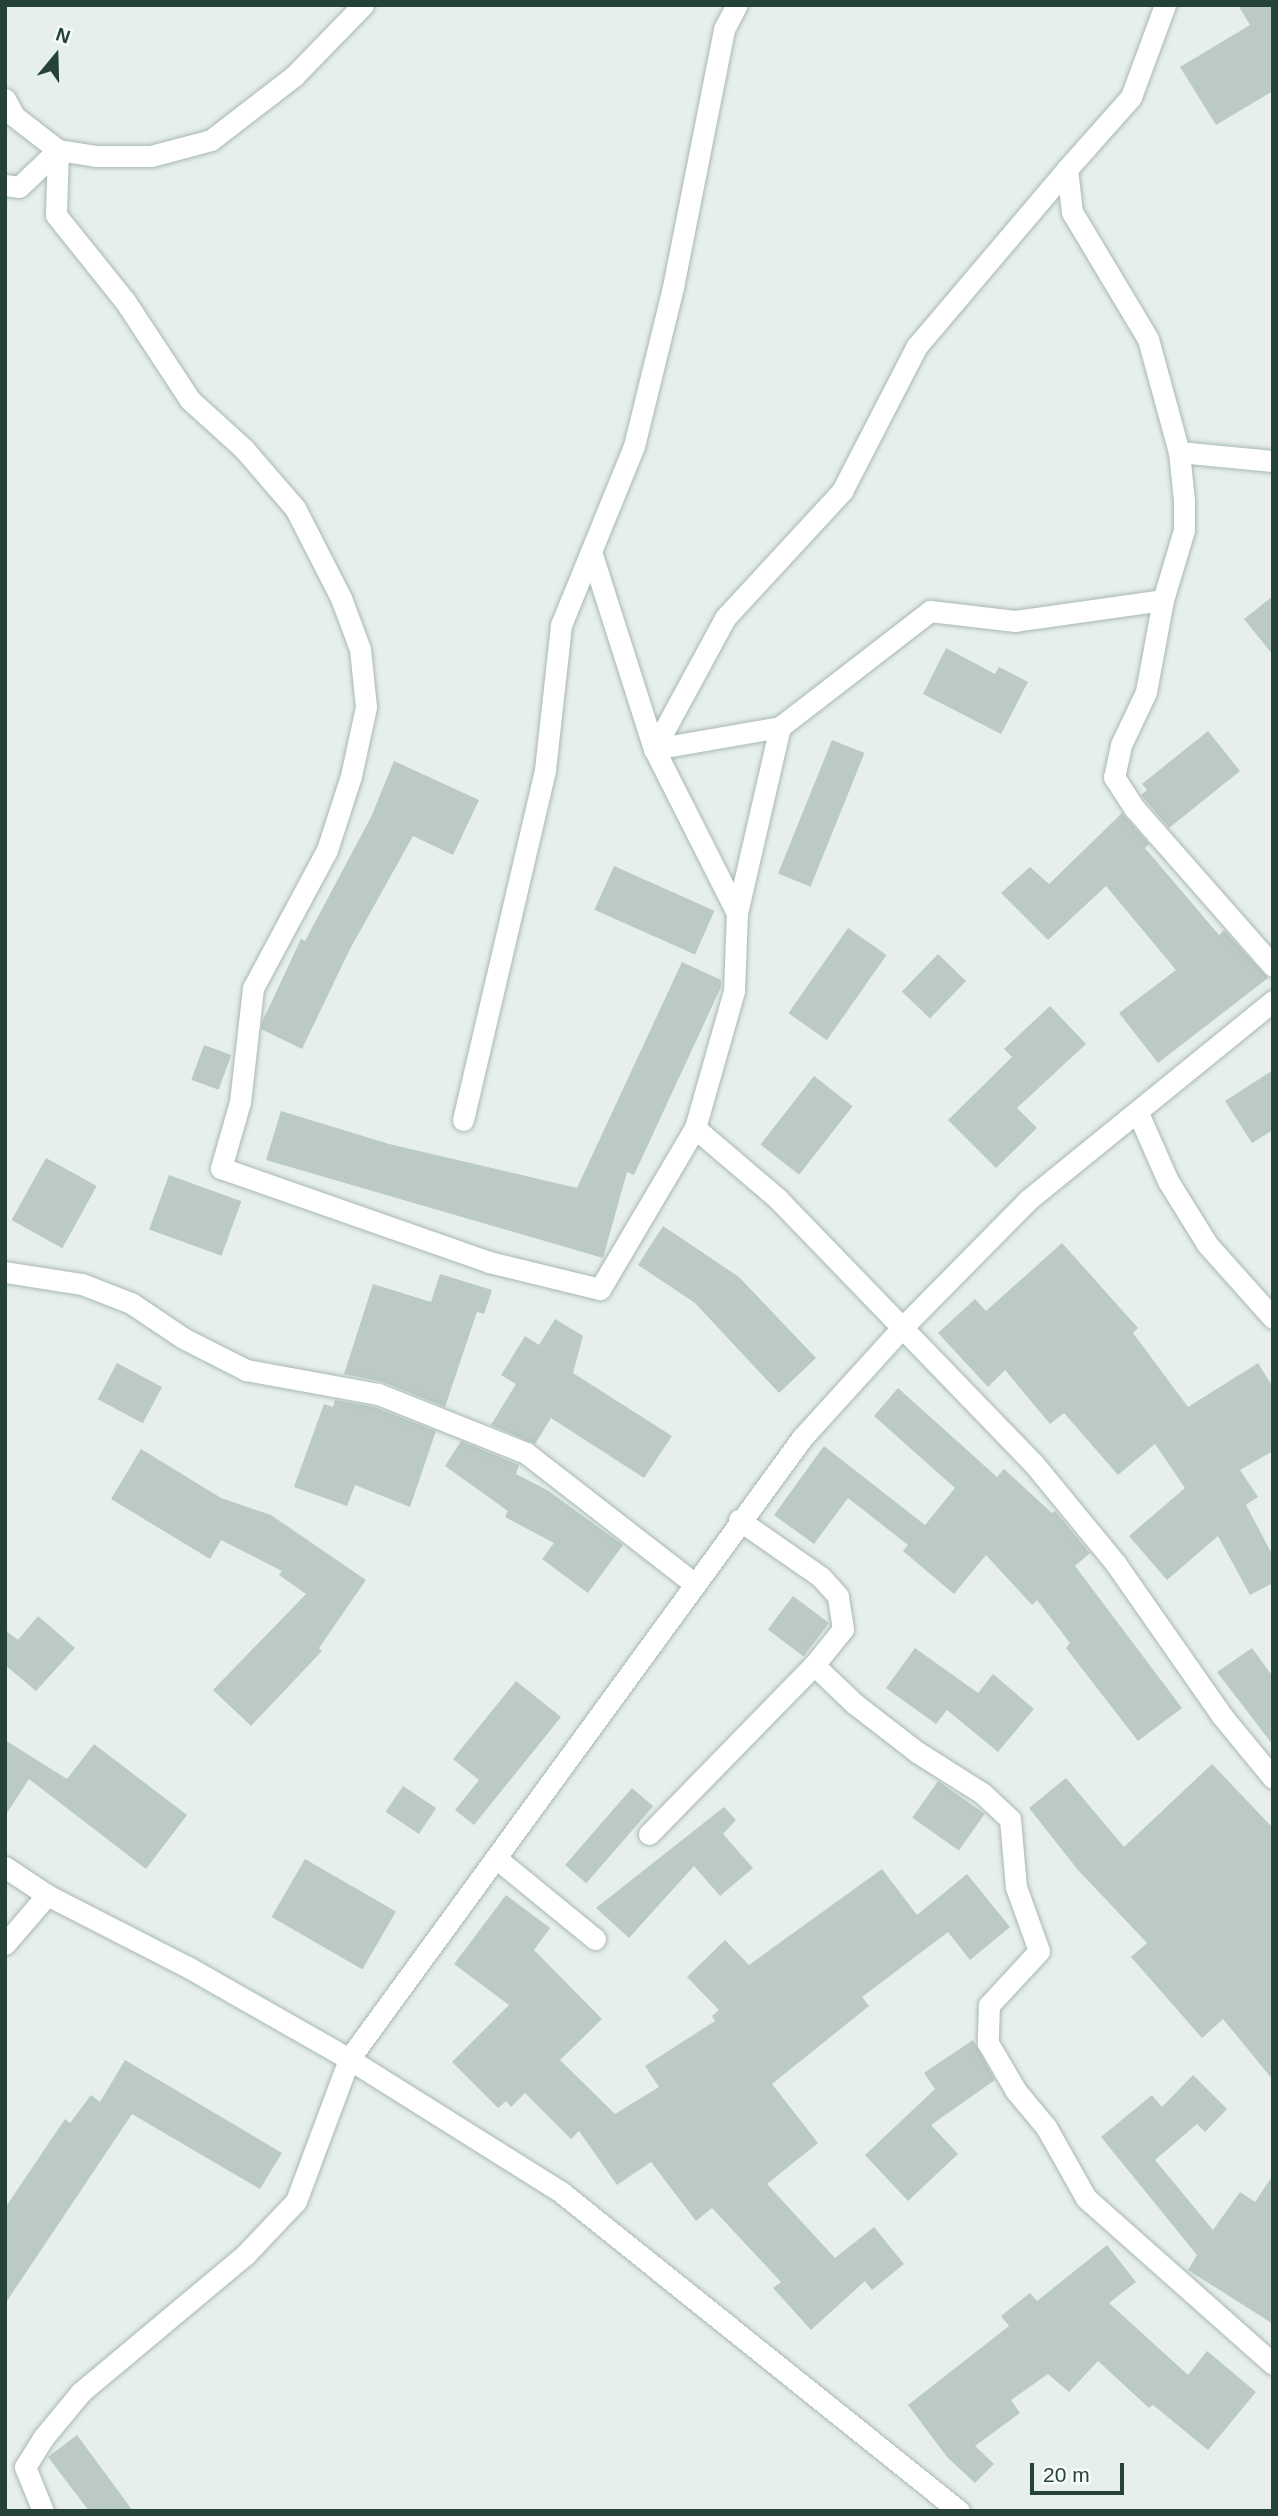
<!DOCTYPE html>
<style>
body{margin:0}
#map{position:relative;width:1278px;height:2516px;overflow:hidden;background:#e6efeb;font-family:Helvetica,sans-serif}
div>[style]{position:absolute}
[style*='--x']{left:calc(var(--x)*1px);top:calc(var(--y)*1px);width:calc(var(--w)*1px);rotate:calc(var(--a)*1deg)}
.building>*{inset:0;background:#bbcac4;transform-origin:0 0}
.roads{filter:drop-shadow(0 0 2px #a8b8b2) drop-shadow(0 0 2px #a8b8b2)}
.minor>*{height:21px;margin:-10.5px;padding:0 10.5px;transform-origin:10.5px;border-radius:10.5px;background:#fff}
span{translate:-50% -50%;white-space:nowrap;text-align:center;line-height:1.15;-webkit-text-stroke:7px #f7fbf9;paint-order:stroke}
.frame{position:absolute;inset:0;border:7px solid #24423a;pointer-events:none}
.north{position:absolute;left:21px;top:21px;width:70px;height:70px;-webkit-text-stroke:5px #f7fbf9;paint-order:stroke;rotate:19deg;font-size:19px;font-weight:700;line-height:28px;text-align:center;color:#24423a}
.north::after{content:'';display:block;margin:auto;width:24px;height:32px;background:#24423a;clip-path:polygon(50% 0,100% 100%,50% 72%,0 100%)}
.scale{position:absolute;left:1030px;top:2463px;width:94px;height:32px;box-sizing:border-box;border:4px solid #24423a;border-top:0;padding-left:9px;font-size:21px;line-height:24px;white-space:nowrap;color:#24423a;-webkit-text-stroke:5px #f7fbf9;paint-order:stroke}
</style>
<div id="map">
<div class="building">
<div style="clip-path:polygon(1238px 5px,1273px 5px,1273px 91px,1216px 125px,1180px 67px,1250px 25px)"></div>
<div style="clip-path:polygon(1273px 596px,1273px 655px,1244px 619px)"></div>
<div style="clip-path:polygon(946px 648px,995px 674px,999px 667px,1028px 682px,1001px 734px,923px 694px)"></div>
<div style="clip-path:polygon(1208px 731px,1240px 771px,1169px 828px,1141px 795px,1147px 790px,1142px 784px)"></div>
<div style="left:832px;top:740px;width:35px;height:144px;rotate:22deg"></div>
<div style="clip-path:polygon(394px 761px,479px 800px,453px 855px,413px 836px,350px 949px,302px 1049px,261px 1029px,263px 1020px,301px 939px,305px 941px,371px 817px)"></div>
<div style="clip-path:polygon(1122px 813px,1149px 844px,1145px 848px,1219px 935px,1224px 930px,1268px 978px,1158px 1063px,1119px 1013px,1176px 970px,1106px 886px,1048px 940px,1001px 893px,1030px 867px,1049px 884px)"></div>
<div style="left:614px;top:866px;width:110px;height:48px;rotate:24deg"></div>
<div style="left:848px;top:928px;width:47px;height:104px;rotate:35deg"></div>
<div style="left:938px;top:954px;width:39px;height:52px;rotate:44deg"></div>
<div style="clip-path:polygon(682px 962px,721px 980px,721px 987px,634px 1175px,627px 1172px,603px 1258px,266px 1160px,281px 1111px,389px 1144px,577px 1188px)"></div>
<div style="clip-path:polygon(1050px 1006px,1086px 1044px,1017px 1108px,1037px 1128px,996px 1168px,948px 1120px,1012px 1057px,1004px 1049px)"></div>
<div style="left:204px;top:1045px;width:29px;height:37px;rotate:20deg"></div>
<div style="clip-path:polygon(1273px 1070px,1273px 1130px,1252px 1143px,1225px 1101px)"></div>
<div style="left:814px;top:1076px;width:49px;height:87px;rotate:38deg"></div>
<div style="left:46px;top:1158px;width:58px;height:71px;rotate:29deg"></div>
<div style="left:169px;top:1175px;width:77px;height:58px;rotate:20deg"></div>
<div style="clip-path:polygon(663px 1226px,739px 1277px,816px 1358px,779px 1393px,695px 1303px,638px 1265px)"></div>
<div style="clip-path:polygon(1062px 1243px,1138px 1328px,1133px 1333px,1188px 1407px,1258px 1363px,1273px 1387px,1273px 1451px,1240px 1470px,1258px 1497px,1246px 1505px,1273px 1556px,1273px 1583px,1250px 1595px,1218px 1536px,1167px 1580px,1129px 1536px,1185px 1488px,1155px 1444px,1118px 1475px,1064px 1413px,1050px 1424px,1005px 1370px,988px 1387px,938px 1333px,975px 1299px,986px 1311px)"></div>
<div style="clip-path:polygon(440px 1274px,492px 1290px,484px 1314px,477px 1312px,445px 1407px,383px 1382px,344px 1374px,373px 1284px,431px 1302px)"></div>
<div style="clip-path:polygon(555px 1319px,583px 1336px,573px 1373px,672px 1436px,644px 1478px,551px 1418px,535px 1444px,491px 1425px,516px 1384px,501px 1375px,525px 1336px,539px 1345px)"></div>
<div style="left:117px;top:1363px;width:51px;height:41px;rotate:28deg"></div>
<div style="clip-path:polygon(898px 1388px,997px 1477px,1004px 1469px,1052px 1513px,1055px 1511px,1090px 1553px,1075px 1566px,1182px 1708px,1138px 1741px,1066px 1648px,1070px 1643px,1037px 1600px,1032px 1605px,986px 1555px,954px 1594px,903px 1551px,908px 1545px,848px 1498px,814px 1544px,774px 1515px,824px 1446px,925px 1525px,955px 1488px,874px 1416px)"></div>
<div style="clip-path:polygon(335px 1400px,374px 1407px,436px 1431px,410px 1507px,355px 1485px,347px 1506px,294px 1487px,324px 1404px,333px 1407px)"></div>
<div style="clip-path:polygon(461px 1441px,519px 1465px,516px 1474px,547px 1490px,623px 1545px,588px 1593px,542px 1559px,554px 1543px,505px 1517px,508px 1511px,445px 1466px)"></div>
<div style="clip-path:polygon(141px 1449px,221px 1498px,271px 1515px,366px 1580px,319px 1648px,322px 1651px,251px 1726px,213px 1690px,306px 1594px,279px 1575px,282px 1571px,221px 1540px,210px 1559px,111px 1499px)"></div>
<div style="left:793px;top:1596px;width:45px;height:42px;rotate:37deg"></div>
<div style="clip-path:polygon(38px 1616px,75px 1648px,36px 1691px,5px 1665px,5px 1630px,18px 1640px)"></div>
<div style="clip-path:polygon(915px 1648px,978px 1693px,993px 1674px,1034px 1709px,998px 1752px,947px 1710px,936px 1724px,886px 1688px)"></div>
<div style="clip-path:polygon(1252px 1648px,1273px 1677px,1273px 1745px,1217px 1672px)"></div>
<div style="clip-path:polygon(516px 1681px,561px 1717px,474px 1825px,455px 1810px,479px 1780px,453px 1759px)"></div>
<div style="clip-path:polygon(5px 1740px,67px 1779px,94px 1744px,187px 1815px,146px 1869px,29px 1779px,5px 1816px)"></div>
<div style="clip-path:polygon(1212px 1764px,1273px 1828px,1273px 2080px,1223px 2019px,1202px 2038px,1131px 1957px,1147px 1943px,1078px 1870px,1029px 1808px,1066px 1778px,1124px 1847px)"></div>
<div style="left:938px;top:1781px;width:57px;height:45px;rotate:35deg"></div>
<div style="left:403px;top:1786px;width:40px;height:31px;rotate:34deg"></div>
<div style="left:632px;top:1788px;width:28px;height:102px;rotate:41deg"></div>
<div style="clip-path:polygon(724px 1807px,736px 1820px,723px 1834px,753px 1868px,720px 1896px,694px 1866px,629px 1938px,596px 1908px)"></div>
<div style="left:305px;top:1859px;width:105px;height:67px;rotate:30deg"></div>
<div style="clip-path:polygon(882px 1869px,917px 1915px,967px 1874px,1010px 1927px,970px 1960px,948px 1932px,862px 1997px,869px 2006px,772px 2084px,818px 2143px,767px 2184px,835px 2258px,874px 2227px,904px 2264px,872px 2290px,865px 2281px,811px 2330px,773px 2288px,781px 2282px,712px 2208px,696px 2221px,651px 2162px,617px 2185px,579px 2131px,571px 2139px,525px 2093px,511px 2107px,506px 2101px,498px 2108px,452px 2062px,509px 2005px,454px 1964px,506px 1895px,550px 1928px,534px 1950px,602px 2019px,560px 2060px,615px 2114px,659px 2087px,645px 2066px,715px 2021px,712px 2016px,719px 2010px,687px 1977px,725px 1940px,749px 1965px)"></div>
<div style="clip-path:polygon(973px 2040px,995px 2080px,931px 2125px,958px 2154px,908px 2201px,865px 2155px,935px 2089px,924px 2073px)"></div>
<div style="clip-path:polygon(125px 2060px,282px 2153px,260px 2189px,132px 2114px,5px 2304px,5px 2208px,65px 2119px,70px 2123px,91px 2095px,100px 2102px)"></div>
<div style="clip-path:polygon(1193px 2075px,1227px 2109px,1205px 2132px,1197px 2124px,1155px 2160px,1213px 2230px,1240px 2192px,1255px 2202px,1273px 2175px,1273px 2324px,1188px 2270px,1197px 2255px,1101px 2137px,1152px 2095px,1162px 2107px)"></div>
<div style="clip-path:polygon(1107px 2245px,1136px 2282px,1109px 2303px,1188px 2375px,1207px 2351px,1256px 2392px,1208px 2450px,1153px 2405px,1149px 2408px,1098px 2361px,1069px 2392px,1048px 2374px,1011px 2400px,1020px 2413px,975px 2446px,994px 2464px,975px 2483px,947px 2457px,908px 2405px,1009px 2326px,1001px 2316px,1030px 2293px,1037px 2301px)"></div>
<div style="clip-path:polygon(77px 2435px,133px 2511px,89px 2511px,48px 2457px)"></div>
</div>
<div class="roads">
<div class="minor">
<div style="--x:1165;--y:5;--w:98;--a:110.3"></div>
<div style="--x:1131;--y:97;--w:96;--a:131.6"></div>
<div style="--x:1067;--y:169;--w:43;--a:83.4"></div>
<div style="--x:1072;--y:212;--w:148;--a:59.1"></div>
<div style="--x:1148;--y:339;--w:117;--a:74.7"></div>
<div style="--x:1179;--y:452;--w:48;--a:84.1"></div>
<div style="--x:1184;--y:500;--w:30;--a:90"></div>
<div style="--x:1184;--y:530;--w:73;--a:106.7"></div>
<div style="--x:1163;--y:600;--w:94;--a:100.5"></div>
<div style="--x:1146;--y:692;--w:59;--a:115.3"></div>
<div style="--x:1121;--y:745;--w:33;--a:102"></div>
<div style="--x:1114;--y:777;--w:38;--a:57"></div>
<div style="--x:1135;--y:809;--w:209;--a:48.7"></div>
<div style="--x:5;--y:99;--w:19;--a:62"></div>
<div style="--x:14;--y:116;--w:56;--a:37.7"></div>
<div style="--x:58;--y:150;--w:65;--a:91.8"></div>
<div style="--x:56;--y:215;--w:110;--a:51.3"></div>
<div style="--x:125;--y:301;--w:118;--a:56.7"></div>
<div style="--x:190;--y:400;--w:73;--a:42.2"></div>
<div style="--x:244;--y:449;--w:78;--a:49.2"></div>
<div style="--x:295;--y:508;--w:101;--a:62.9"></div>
<div style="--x:341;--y:598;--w:54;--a:69.6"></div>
<div style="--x:360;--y:649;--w:58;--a:84.1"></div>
<div style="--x:366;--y:707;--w:71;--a:102.3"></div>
<div style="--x:351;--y:776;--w:78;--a:108"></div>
<div style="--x:327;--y:850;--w:157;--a:118.2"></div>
<div style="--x:253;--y:988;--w:115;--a:96.5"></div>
<div style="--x:240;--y:1102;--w:69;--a:106.1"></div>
<div style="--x:221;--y:1168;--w:284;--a:19.3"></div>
<div style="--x:489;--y:1262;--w:114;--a:13.7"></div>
<div style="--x:600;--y:1289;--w:187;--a:-59.5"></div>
<div style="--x:695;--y:1128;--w:142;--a:-74.1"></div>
<div style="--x:734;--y:991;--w:78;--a:-87.8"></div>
<div style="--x:737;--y:913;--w:184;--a:-116.8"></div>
<div style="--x:654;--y:749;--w:207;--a:-107.7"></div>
<div style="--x:5;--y:185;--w:14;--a:8"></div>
<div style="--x:19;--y:187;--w:54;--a:-43.5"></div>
<div style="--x:58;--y:150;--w:38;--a:9"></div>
<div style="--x:96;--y:156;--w:55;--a:0"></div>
<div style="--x:151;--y:156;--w:62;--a:-14.9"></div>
<div style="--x:211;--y:140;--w:105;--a:-37.6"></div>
<div style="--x:294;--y:76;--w:99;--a:-45.8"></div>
<div style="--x:1179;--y:452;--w:94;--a:5.5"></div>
<div style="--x:780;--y:727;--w:128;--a:170.1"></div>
<div style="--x:654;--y:749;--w:149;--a:-61.5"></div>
<div style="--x:725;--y:618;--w:173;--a:-47.3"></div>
<div style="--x:842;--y:491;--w:163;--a:-62.7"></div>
<div style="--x:917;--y:346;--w:232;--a:-49.7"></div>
<div style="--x:737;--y:913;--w:191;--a:-77"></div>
<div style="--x:780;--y:727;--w:190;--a:-37.7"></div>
<div style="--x:930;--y:611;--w:86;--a:6.7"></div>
<div style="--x:1015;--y:621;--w:149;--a:-8.1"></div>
<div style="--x:1138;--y:1113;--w:74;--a:66.2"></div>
<div style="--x:1168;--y:1181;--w:74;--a:58.2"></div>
<div style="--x:1207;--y:1244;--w:99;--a:48.3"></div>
<div style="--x:463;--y:1120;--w:359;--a:-76.8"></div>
<div style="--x:545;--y:770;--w:146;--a:-83.7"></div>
<div style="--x:561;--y:625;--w:193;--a:-67.8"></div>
<div style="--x:634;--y:446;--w:164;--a:-76.2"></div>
<div style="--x:673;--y:287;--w:263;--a:-78.8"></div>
<div style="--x:724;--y:29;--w:27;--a:-62"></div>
<div style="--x:695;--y:1128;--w:109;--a:40.5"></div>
<div style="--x:778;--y:1199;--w:368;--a:46"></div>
<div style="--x:1034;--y:1464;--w:129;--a:50.6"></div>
<div style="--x:1116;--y:1564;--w:185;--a:55.1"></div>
<div style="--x:1222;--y:1716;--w:80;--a:50.6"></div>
<div style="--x:5;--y:1272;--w:78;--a:8.9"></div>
<div style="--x:82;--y:1284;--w:53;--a:21.2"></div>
<div style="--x:131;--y:1303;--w:63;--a:33.9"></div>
<div style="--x:183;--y:1338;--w:71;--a:26.9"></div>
<div style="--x:246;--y:1370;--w:134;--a:10.3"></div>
<div style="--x:378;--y:1394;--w:159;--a:21.7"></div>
<div style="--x:526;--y:1453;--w:214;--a:37.8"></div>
<div style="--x:814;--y:1665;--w:57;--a:43.6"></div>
<div style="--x:855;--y:1704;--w:78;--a:37.7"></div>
<div style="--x:917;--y:1752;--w:77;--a:32.2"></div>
<div style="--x:982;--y:1793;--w:38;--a:43"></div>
<div style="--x:1010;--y:1819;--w:68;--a:85"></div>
<div style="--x:1016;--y:1887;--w:68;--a:70.2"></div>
<div style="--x:1039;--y:1951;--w:74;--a:132.8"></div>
<div style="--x:989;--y:2005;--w:38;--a:92"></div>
<div style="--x:988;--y:2043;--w:56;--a:59.7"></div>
<div style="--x:1016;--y:2091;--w:47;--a:50.2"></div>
<div style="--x:1046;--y:2127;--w:81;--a:60.6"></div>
<div style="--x:1086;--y:2198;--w:250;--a:41.6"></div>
<div style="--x:649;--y:1834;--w:236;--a:-45.7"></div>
<div style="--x:814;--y:1665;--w:46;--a:-51.1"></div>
<div style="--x:843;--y:1629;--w:33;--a:-99"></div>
<div style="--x:838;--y:1596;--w:25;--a:-132"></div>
<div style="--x:821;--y:1577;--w:100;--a:-145.2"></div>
<div style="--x:496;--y:1858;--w:128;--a:39.3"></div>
<div style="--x:5;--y:1867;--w:50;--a:33.7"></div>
<div style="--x:47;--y:1895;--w:158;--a:27.1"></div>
<div style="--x:188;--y:1967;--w:185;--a:29.7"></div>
<div style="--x:349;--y:2059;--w:250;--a:32.1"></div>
<div style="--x:561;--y:2192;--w:510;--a:38.71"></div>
<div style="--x:5;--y:1944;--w:65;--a:-49.4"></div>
<div style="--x:43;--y:2511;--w:48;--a:-112.2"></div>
<div style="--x:25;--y:2467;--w:34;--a:-58"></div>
<div style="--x:43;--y:2438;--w:60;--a:-50.4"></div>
<div style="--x:81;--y:2392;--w:214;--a:-39.9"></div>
<div style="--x:245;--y:2255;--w:74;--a:-46.6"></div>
<div style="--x:296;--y:2201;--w:152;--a:-69.5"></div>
<div style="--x:349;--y:2059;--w:769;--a:-53.89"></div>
<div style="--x:802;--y:1438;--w:146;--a:-47.8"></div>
<div style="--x:900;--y:1330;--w:182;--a:-45.4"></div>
<div style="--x:1028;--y:1200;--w:316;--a:-39.1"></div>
</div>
</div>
<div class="frame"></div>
<div class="north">N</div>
<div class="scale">20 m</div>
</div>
